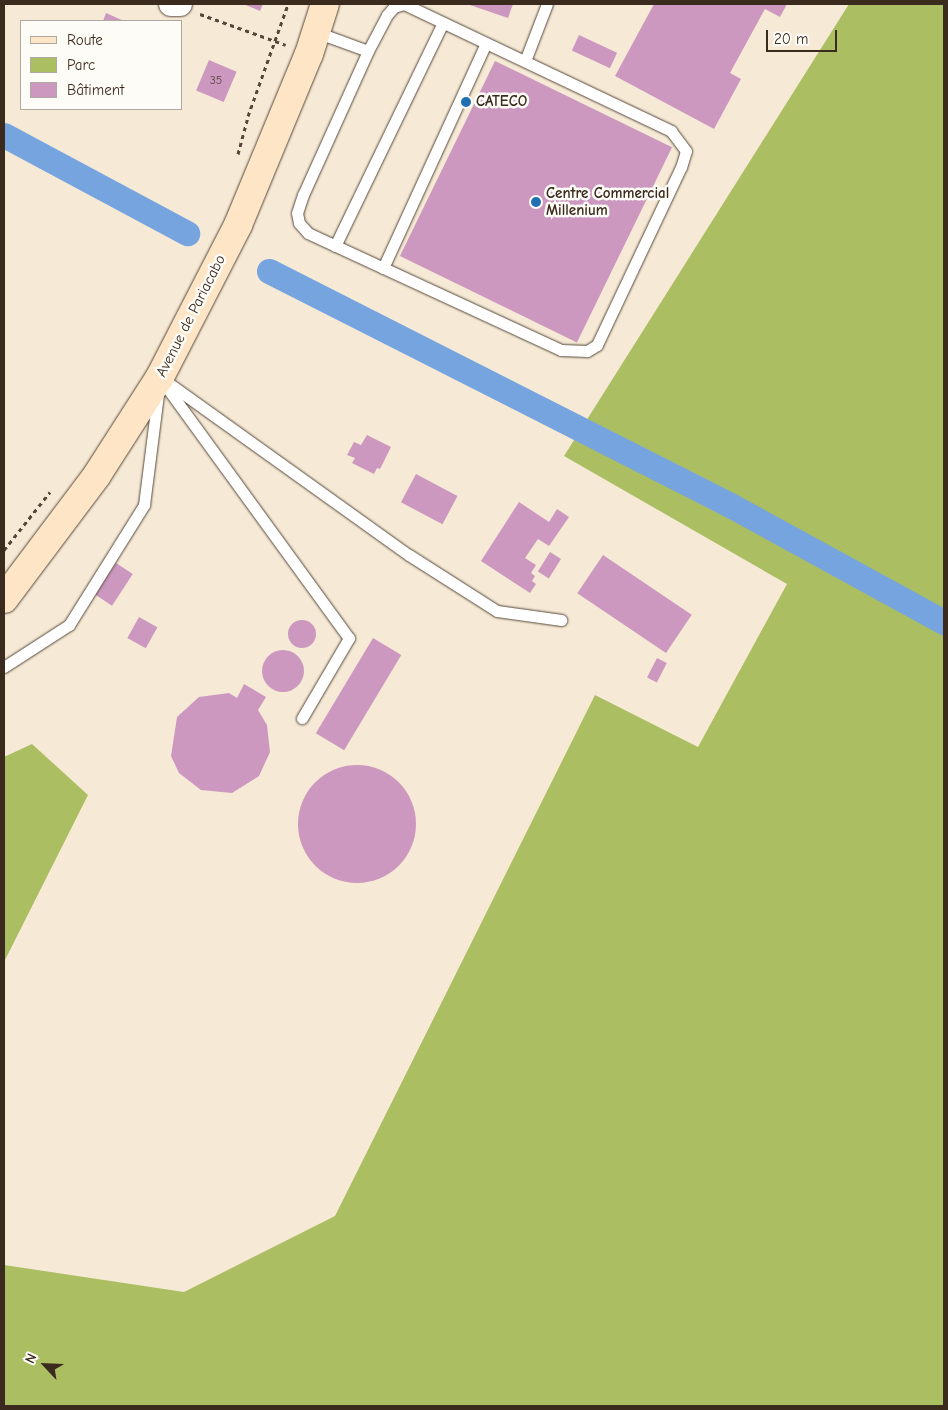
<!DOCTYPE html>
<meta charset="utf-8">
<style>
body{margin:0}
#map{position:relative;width:948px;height:1410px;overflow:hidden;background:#f6ead6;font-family:"Comic Neue",sans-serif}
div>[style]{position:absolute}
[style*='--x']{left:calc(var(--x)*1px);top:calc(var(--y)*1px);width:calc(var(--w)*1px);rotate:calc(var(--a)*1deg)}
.green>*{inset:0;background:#abbe62}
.canal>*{height:25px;margin:-12.5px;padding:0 12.5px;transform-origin:12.5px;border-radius:12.5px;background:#76a4df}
.building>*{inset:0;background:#cc98c0;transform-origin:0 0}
.round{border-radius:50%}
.path>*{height:3px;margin-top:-1.5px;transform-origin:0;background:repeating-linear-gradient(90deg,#57473a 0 4px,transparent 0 8px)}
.roads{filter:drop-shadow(0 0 1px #57473a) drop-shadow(0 0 1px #57473a)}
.service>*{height:11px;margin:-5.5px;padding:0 5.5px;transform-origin:5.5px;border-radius:5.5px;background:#fff}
.minor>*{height:24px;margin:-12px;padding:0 12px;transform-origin:12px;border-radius:12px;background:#fff}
.secondary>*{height:28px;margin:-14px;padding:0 14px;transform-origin:14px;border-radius:14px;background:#fde5c5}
.dots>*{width:14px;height:14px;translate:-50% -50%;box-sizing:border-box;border:2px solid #fdfcf7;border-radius:50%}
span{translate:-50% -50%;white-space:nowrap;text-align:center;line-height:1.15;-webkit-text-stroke:5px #fdfcf7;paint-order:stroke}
.number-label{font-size:12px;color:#5f4646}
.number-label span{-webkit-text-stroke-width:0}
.poi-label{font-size:15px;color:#3b2a1e;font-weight:700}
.left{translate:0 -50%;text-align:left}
.street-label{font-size:15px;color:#3b2a1e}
.frame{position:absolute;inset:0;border:5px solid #3b2a1e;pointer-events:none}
.legend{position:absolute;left:20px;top:20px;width:162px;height:90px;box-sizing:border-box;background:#fdfcf7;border:1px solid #afa8a0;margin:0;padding:6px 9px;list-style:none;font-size:15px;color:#3b2a1e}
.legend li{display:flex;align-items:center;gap:10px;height:25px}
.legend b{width:25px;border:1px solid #afa8a0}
.north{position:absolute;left:20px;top:1340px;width:50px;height:50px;-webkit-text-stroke:4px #fdfcf7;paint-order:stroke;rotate:295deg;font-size:14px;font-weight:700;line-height:20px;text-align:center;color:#3b2a1e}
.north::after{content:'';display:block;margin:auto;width:18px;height:22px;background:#3b2a1e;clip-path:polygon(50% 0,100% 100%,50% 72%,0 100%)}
.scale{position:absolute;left:766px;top:30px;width:71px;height:22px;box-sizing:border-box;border:2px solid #3b2a1e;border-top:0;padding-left:6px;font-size:15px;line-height:18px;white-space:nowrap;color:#3b2a1e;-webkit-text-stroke:4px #fdfcf7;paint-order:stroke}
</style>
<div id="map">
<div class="green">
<div style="clip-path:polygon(849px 4px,944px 4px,944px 1406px,4px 1406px,4px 1265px,184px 1292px,335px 1216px,595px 695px,698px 747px,787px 584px,564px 456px)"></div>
<div style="clip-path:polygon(32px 744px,88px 795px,4px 962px,4px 757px)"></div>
</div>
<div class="canal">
<div style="--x:4;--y:135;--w:208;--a:28.2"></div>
<div style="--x:269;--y:271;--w:517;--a:26.91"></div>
<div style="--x:730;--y:505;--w:244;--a:28.7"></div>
</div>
<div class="building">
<div style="clip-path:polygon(243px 4px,263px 4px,260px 11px)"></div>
<div style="clip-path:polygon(467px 4px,513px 4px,508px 18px)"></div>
<div style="clip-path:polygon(654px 4px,787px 4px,780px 17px,765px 9px,730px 73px,741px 79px,714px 129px,615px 76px)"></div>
<div style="clip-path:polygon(106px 13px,124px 21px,103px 21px)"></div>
<div style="left:579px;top:35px;width:42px;height:17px;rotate:25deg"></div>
<div style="left:209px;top:60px;width:30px;height:33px;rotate:23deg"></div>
<div style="left:495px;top:61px;width:197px;height:217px;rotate:26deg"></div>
<div style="clip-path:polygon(367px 435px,391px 447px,380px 469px,377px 468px,374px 474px,352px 463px,355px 458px,347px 455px,354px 442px,361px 445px)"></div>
<div style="left:416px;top:474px;width:47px;height:32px;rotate:28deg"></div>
<div style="clip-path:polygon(519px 502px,549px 522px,557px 509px,569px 517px,549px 546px,538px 539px,525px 558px,536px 565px,531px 573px,535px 576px,532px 581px,536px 584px,530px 593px,481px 561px)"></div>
<div style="left:550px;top:552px;width:13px;height:23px;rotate:32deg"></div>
<div style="left:603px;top:555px;width:107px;height:46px;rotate:34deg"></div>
<div style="left:116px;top:563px;width:20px;height:38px;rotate:33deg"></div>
<div style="left:139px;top:617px;width:21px;height:24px;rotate:29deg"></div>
<div class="round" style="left:288px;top:620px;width:28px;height:28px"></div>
<div style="left:373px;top:638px;width:33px;height:111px;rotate:31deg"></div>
<div class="round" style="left:262px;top:650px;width:42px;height:42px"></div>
<div style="left:657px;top:658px;width:11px;height:22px;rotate:27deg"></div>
<div style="clip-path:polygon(244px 684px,266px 697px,258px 710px,267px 725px,270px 752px,259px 776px,232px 793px,201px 790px,179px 773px,171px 756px,177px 717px,199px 697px,229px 693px,237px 698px)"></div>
<div class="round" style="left:298px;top:765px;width:118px;height:118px"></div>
</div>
<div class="path">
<div style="--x:200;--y:14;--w:91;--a:19.8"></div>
<div style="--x:238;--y:154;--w:39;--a:-75"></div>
<div style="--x:248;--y:116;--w:119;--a:-70.3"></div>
<div style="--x:4;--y:550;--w:74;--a:-51.6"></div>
</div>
<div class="roads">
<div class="service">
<div style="--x:404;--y:4;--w:296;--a:25.4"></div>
<div style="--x:671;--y:131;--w:25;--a:53"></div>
<div style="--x:686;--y:151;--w:17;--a:107"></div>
<div style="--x:681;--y:167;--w:197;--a:115.3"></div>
<div style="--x:597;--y:345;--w:12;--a:149"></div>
<div style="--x:587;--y:351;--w:26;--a:-178"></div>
<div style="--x:561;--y:350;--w:279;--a:-155.2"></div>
<div style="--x:308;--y:233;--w:13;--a:-132"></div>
<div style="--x:299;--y:223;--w:10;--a:-101"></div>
<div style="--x:297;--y:213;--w:19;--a:-72"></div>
<div style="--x:303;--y:195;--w:158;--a:-65.7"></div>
<div style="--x:368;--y:51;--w:41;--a:-62.2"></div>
<div style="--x:387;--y:15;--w:11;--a:-49"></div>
<div style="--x:394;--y:7;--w:10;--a:-17"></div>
<div style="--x:316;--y:32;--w:55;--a:20.1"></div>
<div style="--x:525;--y:61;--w:61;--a:-68.9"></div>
<div style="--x:335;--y:246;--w:248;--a:-64.2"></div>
<div style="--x:383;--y:268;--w:247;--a:-65.4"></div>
<div style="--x:160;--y:377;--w:306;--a:35.6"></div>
<div style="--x:409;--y:555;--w:104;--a:32.5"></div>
<div style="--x:497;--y:611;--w:65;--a:8"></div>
<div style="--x:165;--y:385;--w:313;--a:54"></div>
<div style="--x:349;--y:638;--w:93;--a:120.4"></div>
<div style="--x:4;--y:667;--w:77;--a:-32.9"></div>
<div style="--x:69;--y:625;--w:142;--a:-58"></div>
<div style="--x:144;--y:505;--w:112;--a:-82.8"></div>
</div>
<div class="minor">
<div style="--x:171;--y:4;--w:9;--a:0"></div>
</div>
<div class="secondary">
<div style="--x:4;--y:599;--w:155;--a:-53.1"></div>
<div style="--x:97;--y:475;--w:117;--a:-57.3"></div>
<div style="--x:160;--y:377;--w:171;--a:-62.8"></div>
<div style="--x:238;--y:225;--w:185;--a:-67.5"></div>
<div style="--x:309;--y:54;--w:52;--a:-72.3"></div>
</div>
</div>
<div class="dots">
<div style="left:466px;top:102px;background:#1f6fb2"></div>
<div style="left:536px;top:202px;background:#1f6fb2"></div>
</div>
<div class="number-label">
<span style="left:216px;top:81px">35</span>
</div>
<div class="poi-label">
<span class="left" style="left:476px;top:102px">CATECO</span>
<span class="left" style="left:546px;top:202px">Centre Commercial<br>Millenium</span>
</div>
<div class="street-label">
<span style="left:191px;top:316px;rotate:-63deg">Avenue de Pariacabo</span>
</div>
<div class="frame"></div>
<ul class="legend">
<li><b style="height:6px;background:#fde5c5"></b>Route</li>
<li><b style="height:14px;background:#abbe62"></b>Parc</li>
<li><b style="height:14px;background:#cc98c0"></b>Bâtiment</li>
</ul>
<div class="north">N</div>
<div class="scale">20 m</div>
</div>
